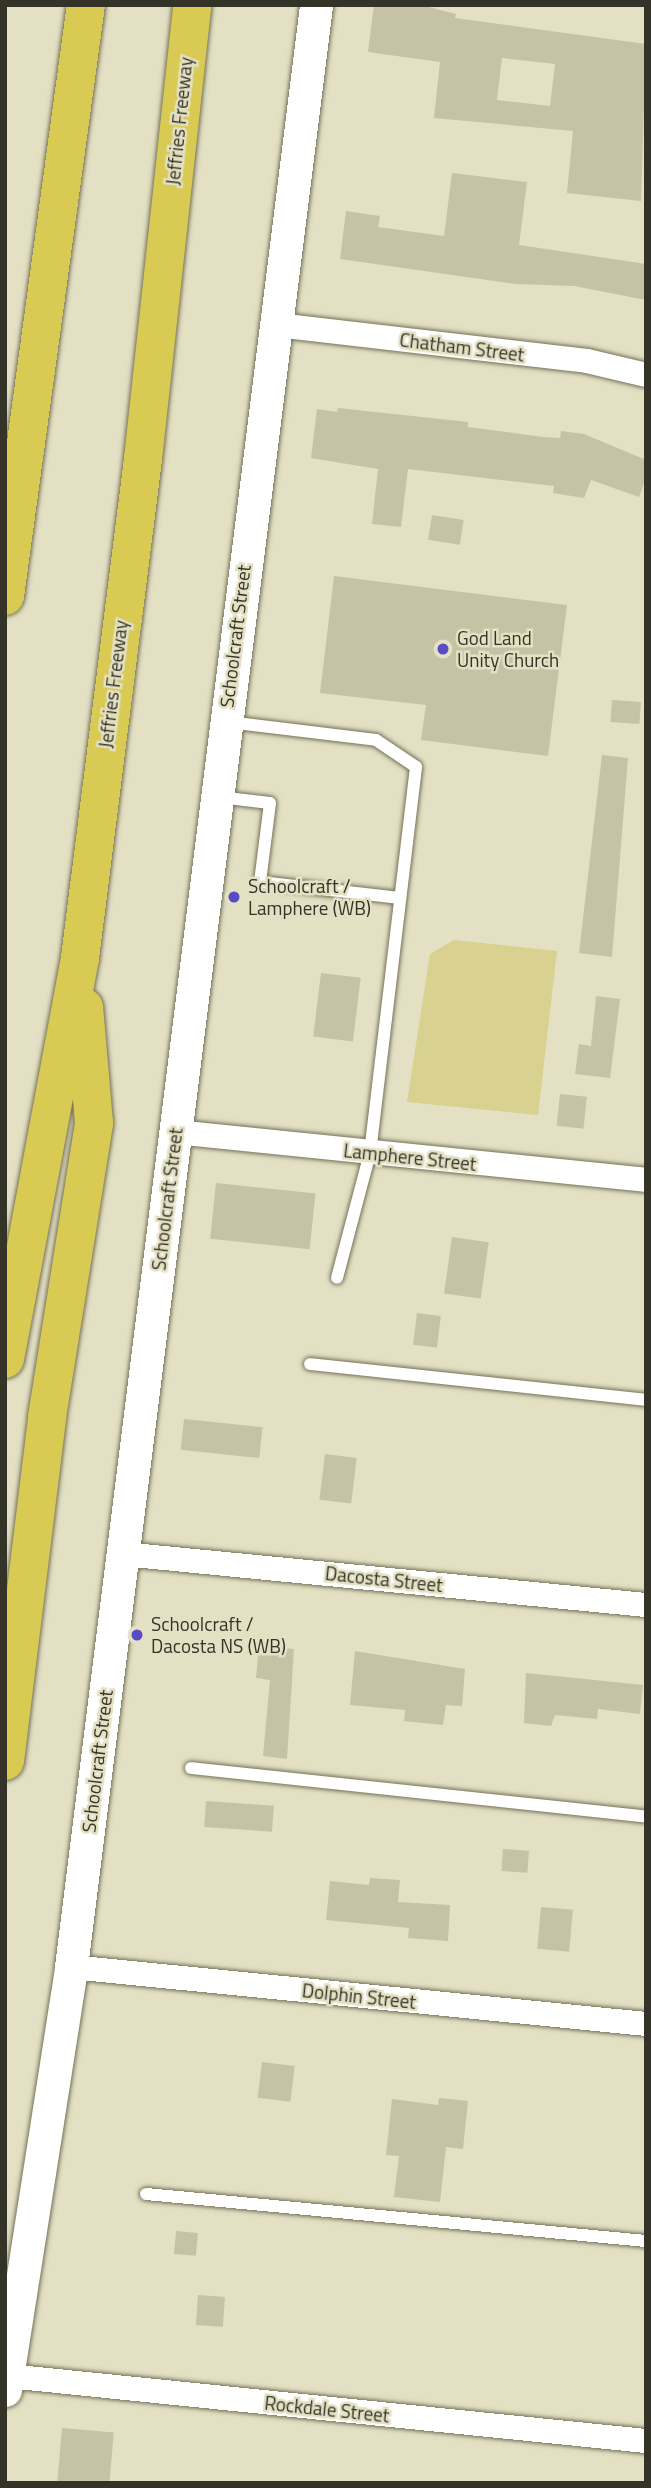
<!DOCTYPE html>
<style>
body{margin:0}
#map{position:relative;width:651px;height:2488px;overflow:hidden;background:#e3e0c3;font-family:"Titillium Web",sans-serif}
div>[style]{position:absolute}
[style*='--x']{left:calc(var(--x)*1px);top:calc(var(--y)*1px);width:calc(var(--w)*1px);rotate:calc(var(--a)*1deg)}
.green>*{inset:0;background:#d8d18f}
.building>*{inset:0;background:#c5c2a6;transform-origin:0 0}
.roads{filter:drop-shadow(0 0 2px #757258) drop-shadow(0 0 2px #757258)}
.lane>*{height:12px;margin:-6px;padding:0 6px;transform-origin:6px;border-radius:6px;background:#fff}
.street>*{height:24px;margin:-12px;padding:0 12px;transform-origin:12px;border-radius:12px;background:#fff}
.secondary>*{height:33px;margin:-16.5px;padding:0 16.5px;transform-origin:16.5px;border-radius:16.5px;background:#fff}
.highway>*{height:38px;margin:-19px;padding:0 19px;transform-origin:19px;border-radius:19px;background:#d8ca52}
.dots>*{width:19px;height:19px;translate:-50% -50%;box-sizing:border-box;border:4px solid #e3e0c3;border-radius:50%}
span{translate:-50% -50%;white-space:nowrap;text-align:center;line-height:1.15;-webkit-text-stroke:5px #e3e0c3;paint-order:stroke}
.street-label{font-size:19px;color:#343328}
.poi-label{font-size:19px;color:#343328}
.left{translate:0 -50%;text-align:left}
.frame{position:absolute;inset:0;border:7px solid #343328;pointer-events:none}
</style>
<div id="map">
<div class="green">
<div style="clip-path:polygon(454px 940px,557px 951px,538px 1115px,407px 1102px,430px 954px)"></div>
</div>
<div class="building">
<div style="clip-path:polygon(evenodd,374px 5px,421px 5px,456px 14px,455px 18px,646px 44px,641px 201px,567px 193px,573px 131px,434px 118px,440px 62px,368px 52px,374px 5px,502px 58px,555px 64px,550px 106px,497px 100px,502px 58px)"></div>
<div style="clip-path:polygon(452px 173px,527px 182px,519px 245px,646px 264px,646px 300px,574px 286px,516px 284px,340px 259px,346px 211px,380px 216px,378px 227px,444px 236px)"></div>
<div style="clip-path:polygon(338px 408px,468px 422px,468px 427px,543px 437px,560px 438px,561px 431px,584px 434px,646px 460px,646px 478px,639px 497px,591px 480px,584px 498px,553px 493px,554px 486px,408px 469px,401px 527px,372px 524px,378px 469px,311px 458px,317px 409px,337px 412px)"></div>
<div style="left:432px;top:515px;width:32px;height:25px;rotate:9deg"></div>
<div style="clip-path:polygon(334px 576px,567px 605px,548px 756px,421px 740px,426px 705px,320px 693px)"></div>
<div style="left:612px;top:700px;width:29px;height:22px;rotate:4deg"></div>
<div style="clip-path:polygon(602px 755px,628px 758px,612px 957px,579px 953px)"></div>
<div style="left:321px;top:973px;width:40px;height:64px;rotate:7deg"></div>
<div style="clip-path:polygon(596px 996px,620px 999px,610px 1078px,575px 1074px,579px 1044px,591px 1046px)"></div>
<div style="left:560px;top:1094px;width:27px;height:32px;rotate:6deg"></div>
<div style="left:216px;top:1183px;width:100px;height:56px;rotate:6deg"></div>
<div style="left:452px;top:1237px;width:37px;height:57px;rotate:8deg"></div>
<div style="left:417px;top:1313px;width:24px;height:32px;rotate:7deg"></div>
<div style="left:184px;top:1419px;width:79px;height:31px;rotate:6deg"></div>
<div style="left:325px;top:1454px;width:32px;height:46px;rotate:7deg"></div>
<div style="clip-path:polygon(259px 1646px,294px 1649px,287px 1759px,263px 1756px,270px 1680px,256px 1678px)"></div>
<div style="clip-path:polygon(355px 1651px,465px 1669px,462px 1706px,446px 1705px,443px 1725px,404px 1721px,405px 1710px,350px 1705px)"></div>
<div style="clip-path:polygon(526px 1673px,643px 1685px,640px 1714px,598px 1709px,597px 1719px,555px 1715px,551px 1726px,524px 1723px)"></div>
<div style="left:206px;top:1801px;width:68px;height:26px;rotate:4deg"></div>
<div style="left:503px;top:1849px;width:26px;height:22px;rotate:4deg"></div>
<div style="clip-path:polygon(370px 1878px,400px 1880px,398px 1902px,450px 1905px,448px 1941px,408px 1938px,409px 1928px,326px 1920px,330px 1881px,369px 1885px)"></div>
<div style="left:541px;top:1907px;width:32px;height:42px;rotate:5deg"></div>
<div style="left:262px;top:2062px;width:33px;height:36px;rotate:7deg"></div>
<div style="clip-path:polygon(439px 2098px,468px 2101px,463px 2149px,446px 2147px,440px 2202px,394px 2197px,399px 2156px,386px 2155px,392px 2099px,438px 2105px)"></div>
<div style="left:176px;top:2231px;width:22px;height:23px;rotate:5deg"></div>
<div style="left:198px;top:2295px;width:27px;height:30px;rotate:4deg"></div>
<div style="left:62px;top:2428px;width:52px;height:55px;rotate:5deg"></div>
</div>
<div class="roads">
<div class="lane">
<div style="--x:228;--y:722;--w:149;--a:6.9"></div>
<div style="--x:376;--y:740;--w:48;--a:34"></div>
<div style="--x:416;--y:767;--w:389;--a:96.8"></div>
<div style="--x:370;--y:1153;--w:129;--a:104.8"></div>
<div style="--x:219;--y:797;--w:51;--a:6.7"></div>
<div style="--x:270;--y:803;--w:80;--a:97.2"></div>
<div style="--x:260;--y:882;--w:141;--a:6.5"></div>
<div style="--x:310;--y:1364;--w:338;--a:6.1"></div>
<div style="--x:191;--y:1768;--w:458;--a:6.1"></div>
<div style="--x:146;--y:2194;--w:502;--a:5.37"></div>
</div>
<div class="street">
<div style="--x:277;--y:325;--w:312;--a:6.6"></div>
<div style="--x:587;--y:361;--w:61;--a:13.3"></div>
<div style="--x:175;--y:1132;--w:473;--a:5.8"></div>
<div style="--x:123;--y:1554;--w:525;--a:5.57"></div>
<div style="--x:71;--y:1967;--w:578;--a:5.66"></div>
<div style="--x:8;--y:2376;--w:641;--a:5.82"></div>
</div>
<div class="secondary">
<div style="--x:5;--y:2390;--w:428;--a:-81.1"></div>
<div style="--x:71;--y:1967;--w:1977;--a:-82.88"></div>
</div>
<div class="highway">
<div style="--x:5;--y:596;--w:597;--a:-82.2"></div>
<div style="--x:5;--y:1359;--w:408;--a:-79.4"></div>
<div style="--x:80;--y:958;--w:503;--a:-82.8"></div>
<div style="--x:143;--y:459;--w:457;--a:-83.8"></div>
<div style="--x:5;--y:1761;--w:347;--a:-83"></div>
<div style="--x:47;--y:1417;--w:298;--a:-80.9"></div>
<div style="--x:94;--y:1123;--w:116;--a:-94.9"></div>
</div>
</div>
<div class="dots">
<div style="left:443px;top:649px;background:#584cc4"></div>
<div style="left:234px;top:897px;background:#584cc4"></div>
<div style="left:137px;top:1635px;background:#584cc4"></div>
</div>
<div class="street-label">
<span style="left:179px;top:121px;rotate:-84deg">Jeffries Freeway</span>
<span style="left:462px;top:347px;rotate:7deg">Chatham Street</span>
<span style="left:235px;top:636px;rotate:-83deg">Schoolcraft Street</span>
<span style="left:113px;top:684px;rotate:-83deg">Jeffries Freeway</span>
<span style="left:410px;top:1157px;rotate:6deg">Lamphere Street</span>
<span style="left:167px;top:1199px;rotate:-83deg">Schoolcraft Street</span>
<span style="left:384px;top:1579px;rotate:6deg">Dacosta Street</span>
<span style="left:97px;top:1761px;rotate:-83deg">Schoolcraft Street</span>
<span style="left:359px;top:1996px;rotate:6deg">Dolphin Street</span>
<span style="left:327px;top:2409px;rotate:6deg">Rockdale Street</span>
</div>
<div class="poi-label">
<span class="left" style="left:457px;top:649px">God Land<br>Unity Church</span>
<span class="left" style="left:248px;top:897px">Schoolcraft /<br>Lamphere (WB)</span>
<span class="left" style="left:151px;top:1635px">Schoolcraft /<br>Dacosta NS (WB)</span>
</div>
<div class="frame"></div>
</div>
